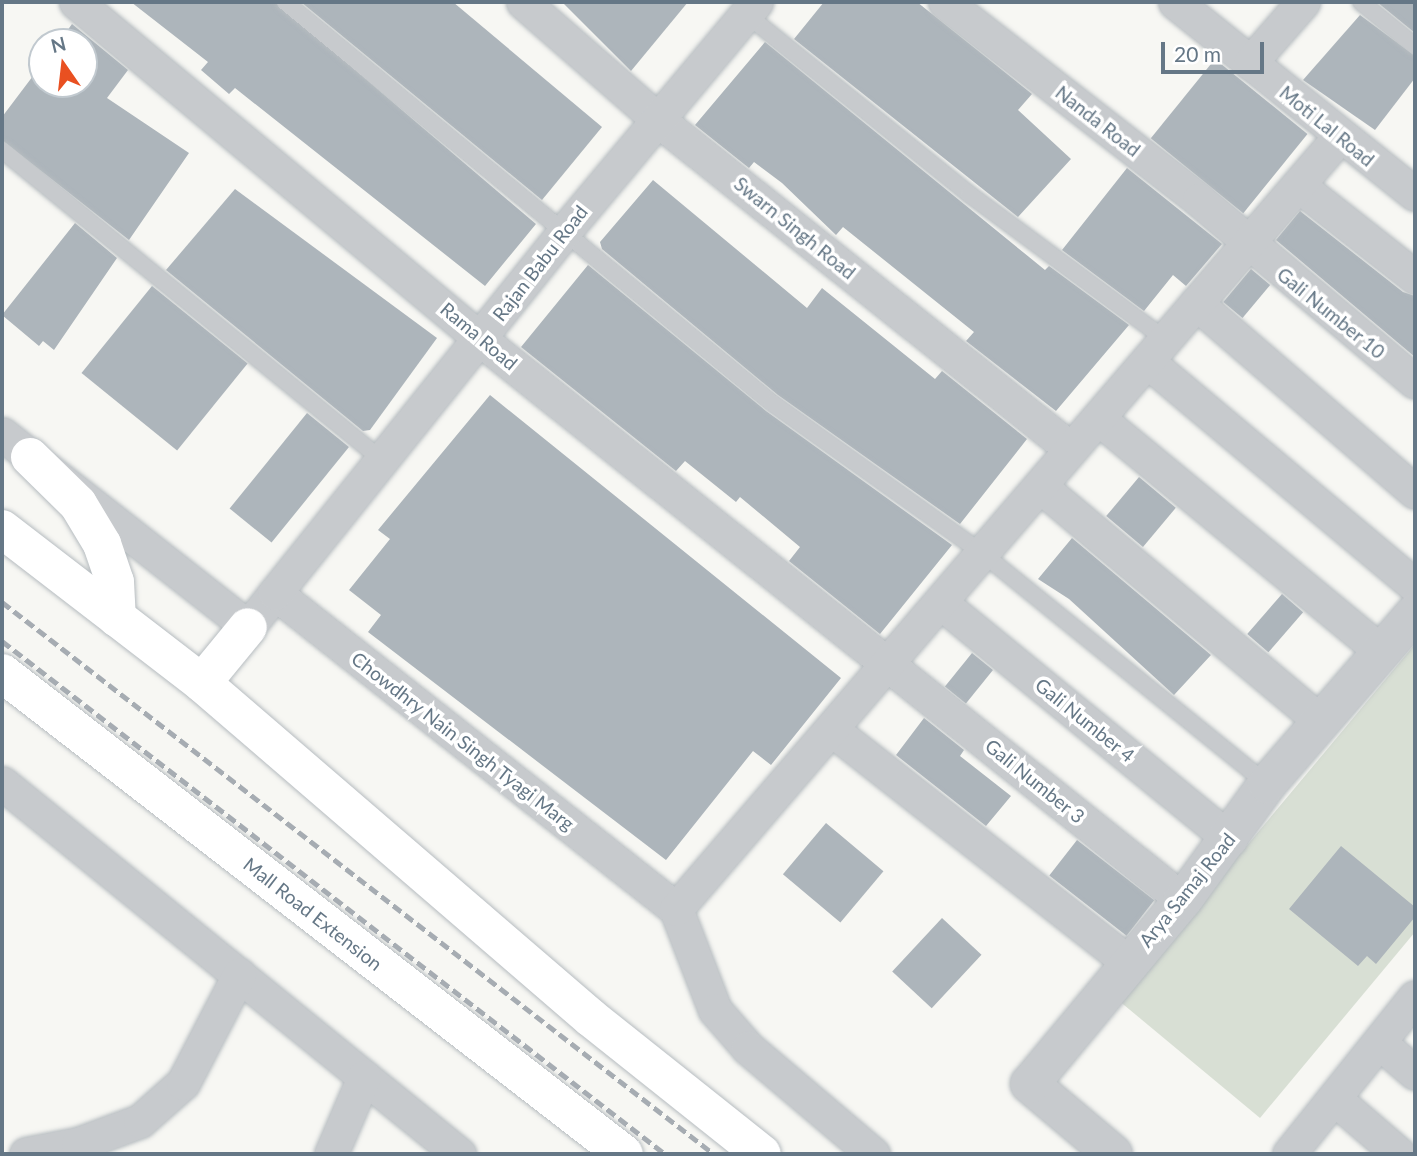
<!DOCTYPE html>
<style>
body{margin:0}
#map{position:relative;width:1417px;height:1156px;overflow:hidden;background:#f7f7f3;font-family:Lato,sans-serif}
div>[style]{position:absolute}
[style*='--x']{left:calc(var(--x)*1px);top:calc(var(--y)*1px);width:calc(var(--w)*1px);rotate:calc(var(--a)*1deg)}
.green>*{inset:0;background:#d8dfd4}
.building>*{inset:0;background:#adb5bb;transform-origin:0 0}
.roads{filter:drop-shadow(0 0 2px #b6bcc0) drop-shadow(0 0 2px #b6bcc0)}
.service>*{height:16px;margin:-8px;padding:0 8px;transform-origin:8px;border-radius:8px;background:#c7cacd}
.minor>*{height:33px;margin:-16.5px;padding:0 16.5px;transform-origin:16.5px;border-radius:16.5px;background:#c7cacd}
.tertiary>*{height:38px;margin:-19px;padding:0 19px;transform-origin:19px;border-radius:19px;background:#c7cacd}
.secondary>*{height:38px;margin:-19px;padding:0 19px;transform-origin:19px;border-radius:19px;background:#fff}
.rail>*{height:5px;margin-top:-2.5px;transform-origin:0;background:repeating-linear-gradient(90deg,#a6acb2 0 10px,transparent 0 15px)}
span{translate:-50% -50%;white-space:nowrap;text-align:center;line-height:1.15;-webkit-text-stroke:7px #fff;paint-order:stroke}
.street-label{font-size:19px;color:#657786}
.frame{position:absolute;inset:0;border:4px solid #657786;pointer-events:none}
.north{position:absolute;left:28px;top:28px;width:70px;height:70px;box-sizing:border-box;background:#fff;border:2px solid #c1c9cf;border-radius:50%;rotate:346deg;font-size:19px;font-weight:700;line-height:28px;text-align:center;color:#657786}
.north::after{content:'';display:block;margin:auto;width:24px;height:32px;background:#e95021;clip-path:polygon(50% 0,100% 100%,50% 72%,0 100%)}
.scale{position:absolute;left:1161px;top:42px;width:103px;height:32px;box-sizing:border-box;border:4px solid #657786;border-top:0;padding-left:9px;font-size:21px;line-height:24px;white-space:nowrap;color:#657786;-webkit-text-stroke:5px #fff;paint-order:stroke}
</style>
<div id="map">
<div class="green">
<div style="clip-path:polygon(1415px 644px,1415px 932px,1260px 1118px,1118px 1000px)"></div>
</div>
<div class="building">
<div style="clip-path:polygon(131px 2px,275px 2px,536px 224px,485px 286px,235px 88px,229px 94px,201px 70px,208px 62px)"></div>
<div style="clip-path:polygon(301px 2px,453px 2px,602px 127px,542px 200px)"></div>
<div style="clip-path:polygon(562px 2px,688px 2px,631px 71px)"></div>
<div style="clip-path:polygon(824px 2px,917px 2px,1032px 94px,1018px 110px,1071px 159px,1018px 217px,794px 39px)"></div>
<div style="clip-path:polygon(1377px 2px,1415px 2px,1415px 33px)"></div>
<div style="clip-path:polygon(1360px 15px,1415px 56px,1415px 78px,1375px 130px,1303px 80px)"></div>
<div style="clip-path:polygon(72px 24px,128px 70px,107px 98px,189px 153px,129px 240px,2px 140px,2px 117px,42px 64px,42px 84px,84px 84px,84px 42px,59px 42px)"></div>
<div style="clip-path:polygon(765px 42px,1045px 270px,1049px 266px,1129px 325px,1056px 411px,966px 341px,974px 332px,843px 227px,836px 235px,782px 183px,754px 162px,749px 168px,695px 125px)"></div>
<div style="left:1215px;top:59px;width:119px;height:102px;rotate:39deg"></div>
<div style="clip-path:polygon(1127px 168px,1222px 244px,1186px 286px,1173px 275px,1144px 311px,1062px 250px)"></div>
<div style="clip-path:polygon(653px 180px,807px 308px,822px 288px,935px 379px,942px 371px,1027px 439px,960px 524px,778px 395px,602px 249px,600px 242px)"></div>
<div style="clip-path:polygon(235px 189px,437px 338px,370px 430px,363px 431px,166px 270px)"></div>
<div style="clip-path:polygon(1300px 211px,1403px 292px,1415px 296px,1415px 357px,1276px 240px)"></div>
<div style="clip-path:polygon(75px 223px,117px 258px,54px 350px,43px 341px,39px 346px,2px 315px)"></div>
<div style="clip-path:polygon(588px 265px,766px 411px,952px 545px,880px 634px,789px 561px,800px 547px,740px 497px,736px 502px,685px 461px,676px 471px,521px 347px)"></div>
<div style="left:1251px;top:269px;width:25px;height:43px;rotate:40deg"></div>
<div style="left:152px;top:286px;width:123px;height:112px;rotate:39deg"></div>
<div style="clip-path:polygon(490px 395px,841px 678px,771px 765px,753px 751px,666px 860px,368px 632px,381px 615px,349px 590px,390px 539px,378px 530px)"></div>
<div style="left:307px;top:413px;width:54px;height:123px;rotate:39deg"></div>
<div style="left:1139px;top:477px;width:48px;height:51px;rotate:40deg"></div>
<div style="clip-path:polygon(1072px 538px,1211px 655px,1174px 695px,1069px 599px,1038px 579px)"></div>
<div style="left:1282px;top:594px;width:28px;height:53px;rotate:41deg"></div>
<div style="left:972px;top:653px;width:27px;height:43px;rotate:39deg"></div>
<div style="clip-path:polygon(924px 718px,964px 750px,960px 756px,1011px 796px,986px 826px,896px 755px)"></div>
<div style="left:826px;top:823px;width:75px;height:67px;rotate:40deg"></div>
<div style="left:1077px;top:840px;width:98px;height:45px;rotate:38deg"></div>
<div style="clip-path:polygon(1341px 846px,1415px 907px,1415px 917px,1376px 964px,1367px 956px,1358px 966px,1289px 909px)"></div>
<div style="left:942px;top:918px;width:54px;height:73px;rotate:43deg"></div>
</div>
<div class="roads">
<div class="service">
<div style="--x:285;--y:2;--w:631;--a:39.47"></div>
<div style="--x:772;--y:403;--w:258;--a:35.5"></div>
<div style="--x:982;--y:553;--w:367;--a:39"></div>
<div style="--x:1361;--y:2;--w:70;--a:39.2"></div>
<div style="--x:746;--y:14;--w:287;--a:38.9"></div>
<div style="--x:969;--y:194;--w:244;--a:36.5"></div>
<div style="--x:2;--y:150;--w:493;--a:39.2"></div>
</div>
<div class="minor">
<div style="--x:76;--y:2;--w:545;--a:39.79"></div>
<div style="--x:495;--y:351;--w:880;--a:38.59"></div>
<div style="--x:523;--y:2;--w:178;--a:41.1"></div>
<div style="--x:657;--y:119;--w:529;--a:38.56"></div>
<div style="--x:945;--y:2;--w:322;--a:37.9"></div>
<div style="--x:1199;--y:200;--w:282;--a:40.1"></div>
<div style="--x:1175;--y:2;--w:307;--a:38.7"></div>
<div style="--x:1250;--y:63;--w:81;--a:-49"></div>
<div style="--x:1298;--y:185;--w:149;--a:38.2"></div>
<div style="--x:1196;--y:303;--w:289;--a:40.8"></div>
<div style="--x:1147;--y:361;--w:350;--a:40"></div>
<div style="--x:1098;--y:418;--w:367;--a:39.5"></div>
<div style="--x:2;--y:434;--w:313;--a:38.1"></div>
<div style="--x:248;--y:627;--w:43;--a:-51.5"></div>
<div style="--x:275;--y:593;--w:511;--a:38.24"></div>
<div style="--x:676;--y:909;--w:108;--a:68.9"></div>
<div style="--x:715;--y:1010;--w:50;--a:49"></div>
<div style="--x:748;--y:1048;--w:164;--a:40.3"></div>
<div style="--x:1040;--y:486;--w:367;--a:40"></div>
<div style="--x:275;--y:593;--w:461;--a:-51.3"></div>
<div style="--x:563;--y:233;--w:301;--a:-50.1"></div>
<div style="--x:940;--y:602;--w:375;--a:39.3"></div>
<div style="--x:831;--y:729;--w:376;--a:38.1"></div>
<div style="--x:2;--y:783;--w:589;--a:39.07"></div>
<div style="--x:676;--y:909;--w:1018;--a:-49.34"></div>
<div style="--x:1380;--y:1043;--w:46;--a:40.6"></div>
<div style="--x:1335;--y:1099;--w:84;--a:40.7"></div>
<div style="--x:26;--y:1154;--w:53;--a:-10.9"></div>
<div style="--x:78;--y:1144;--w:66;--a:-20.4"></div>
<div style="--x:140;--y:1121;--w:57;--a:-41.5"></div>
<div style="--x:183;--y:1083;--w:122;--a:-62.6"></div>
<div style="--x:331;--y:1154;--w:84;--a:-66.8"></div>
<div style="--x:1289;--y:1154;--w:201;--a:-51.3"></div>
</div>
<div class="tertiary">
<div style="--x:1113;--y:1154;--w:109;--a:-139.9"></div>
<div style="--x:1030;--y:1084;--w:239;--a:-50.3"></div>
<div style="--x:1183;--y:900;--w:143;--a:-54.1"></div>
<div style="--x:1267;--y:784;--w:226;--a:-49.1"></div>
</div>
<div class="secondary">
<div style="--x:30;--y:457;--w:67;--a:44.4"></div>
<div style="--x:78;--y:504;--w:47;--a:59"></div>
<div style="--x:102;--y:544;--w:40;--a:71.1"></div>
<div style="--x:115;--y:582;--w:36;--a:87"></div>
<div style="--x:2;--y:529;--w:252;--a:37.6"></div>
<div style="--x:202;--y:683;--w:513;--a:40.73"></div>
<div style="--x:591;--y:1018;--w:218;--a:38.5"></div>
<div style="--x:2;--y:673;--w:786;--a:37.72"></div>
<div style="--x:202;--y:683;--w:72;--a:-50.6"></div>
</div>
</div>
<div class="rail">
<div style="--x:2;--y:602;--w:901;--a:37.79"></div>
<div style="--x:2;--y:641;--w:838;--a:37.73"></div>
</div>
<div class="street-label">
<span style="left:1098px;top:121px;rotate:38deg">Nanda Road</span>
<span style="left:1327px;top:126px;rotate:39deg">Moti Lal Road</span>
<span style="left:795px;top:228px;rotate:39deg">Swarn Singh Road</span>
<span style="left:540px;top:263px;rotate:-52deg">Rajan Babu Road</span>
<span style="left:1331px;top:313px;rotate:39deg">Gali Number 10</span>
<span style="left:479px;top:336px;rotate:40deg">Rama Road</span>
<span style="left:1085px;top:720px;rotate:39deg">Gali Number 4</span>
<span style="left:463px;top:741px;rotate:38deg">Chowdhry Nain Singh Tyagi Marg</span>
<span style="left:1035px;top:781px;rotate:39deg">Gali Number 3</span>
<span style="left:1187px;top:890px;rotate:-51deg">Arya Samaj Road</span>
<span style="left:313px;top:914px;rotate:38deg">Mall Road Extension</span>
</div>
<div class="frame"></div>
<div class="north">N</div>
<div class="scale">20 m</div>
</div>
